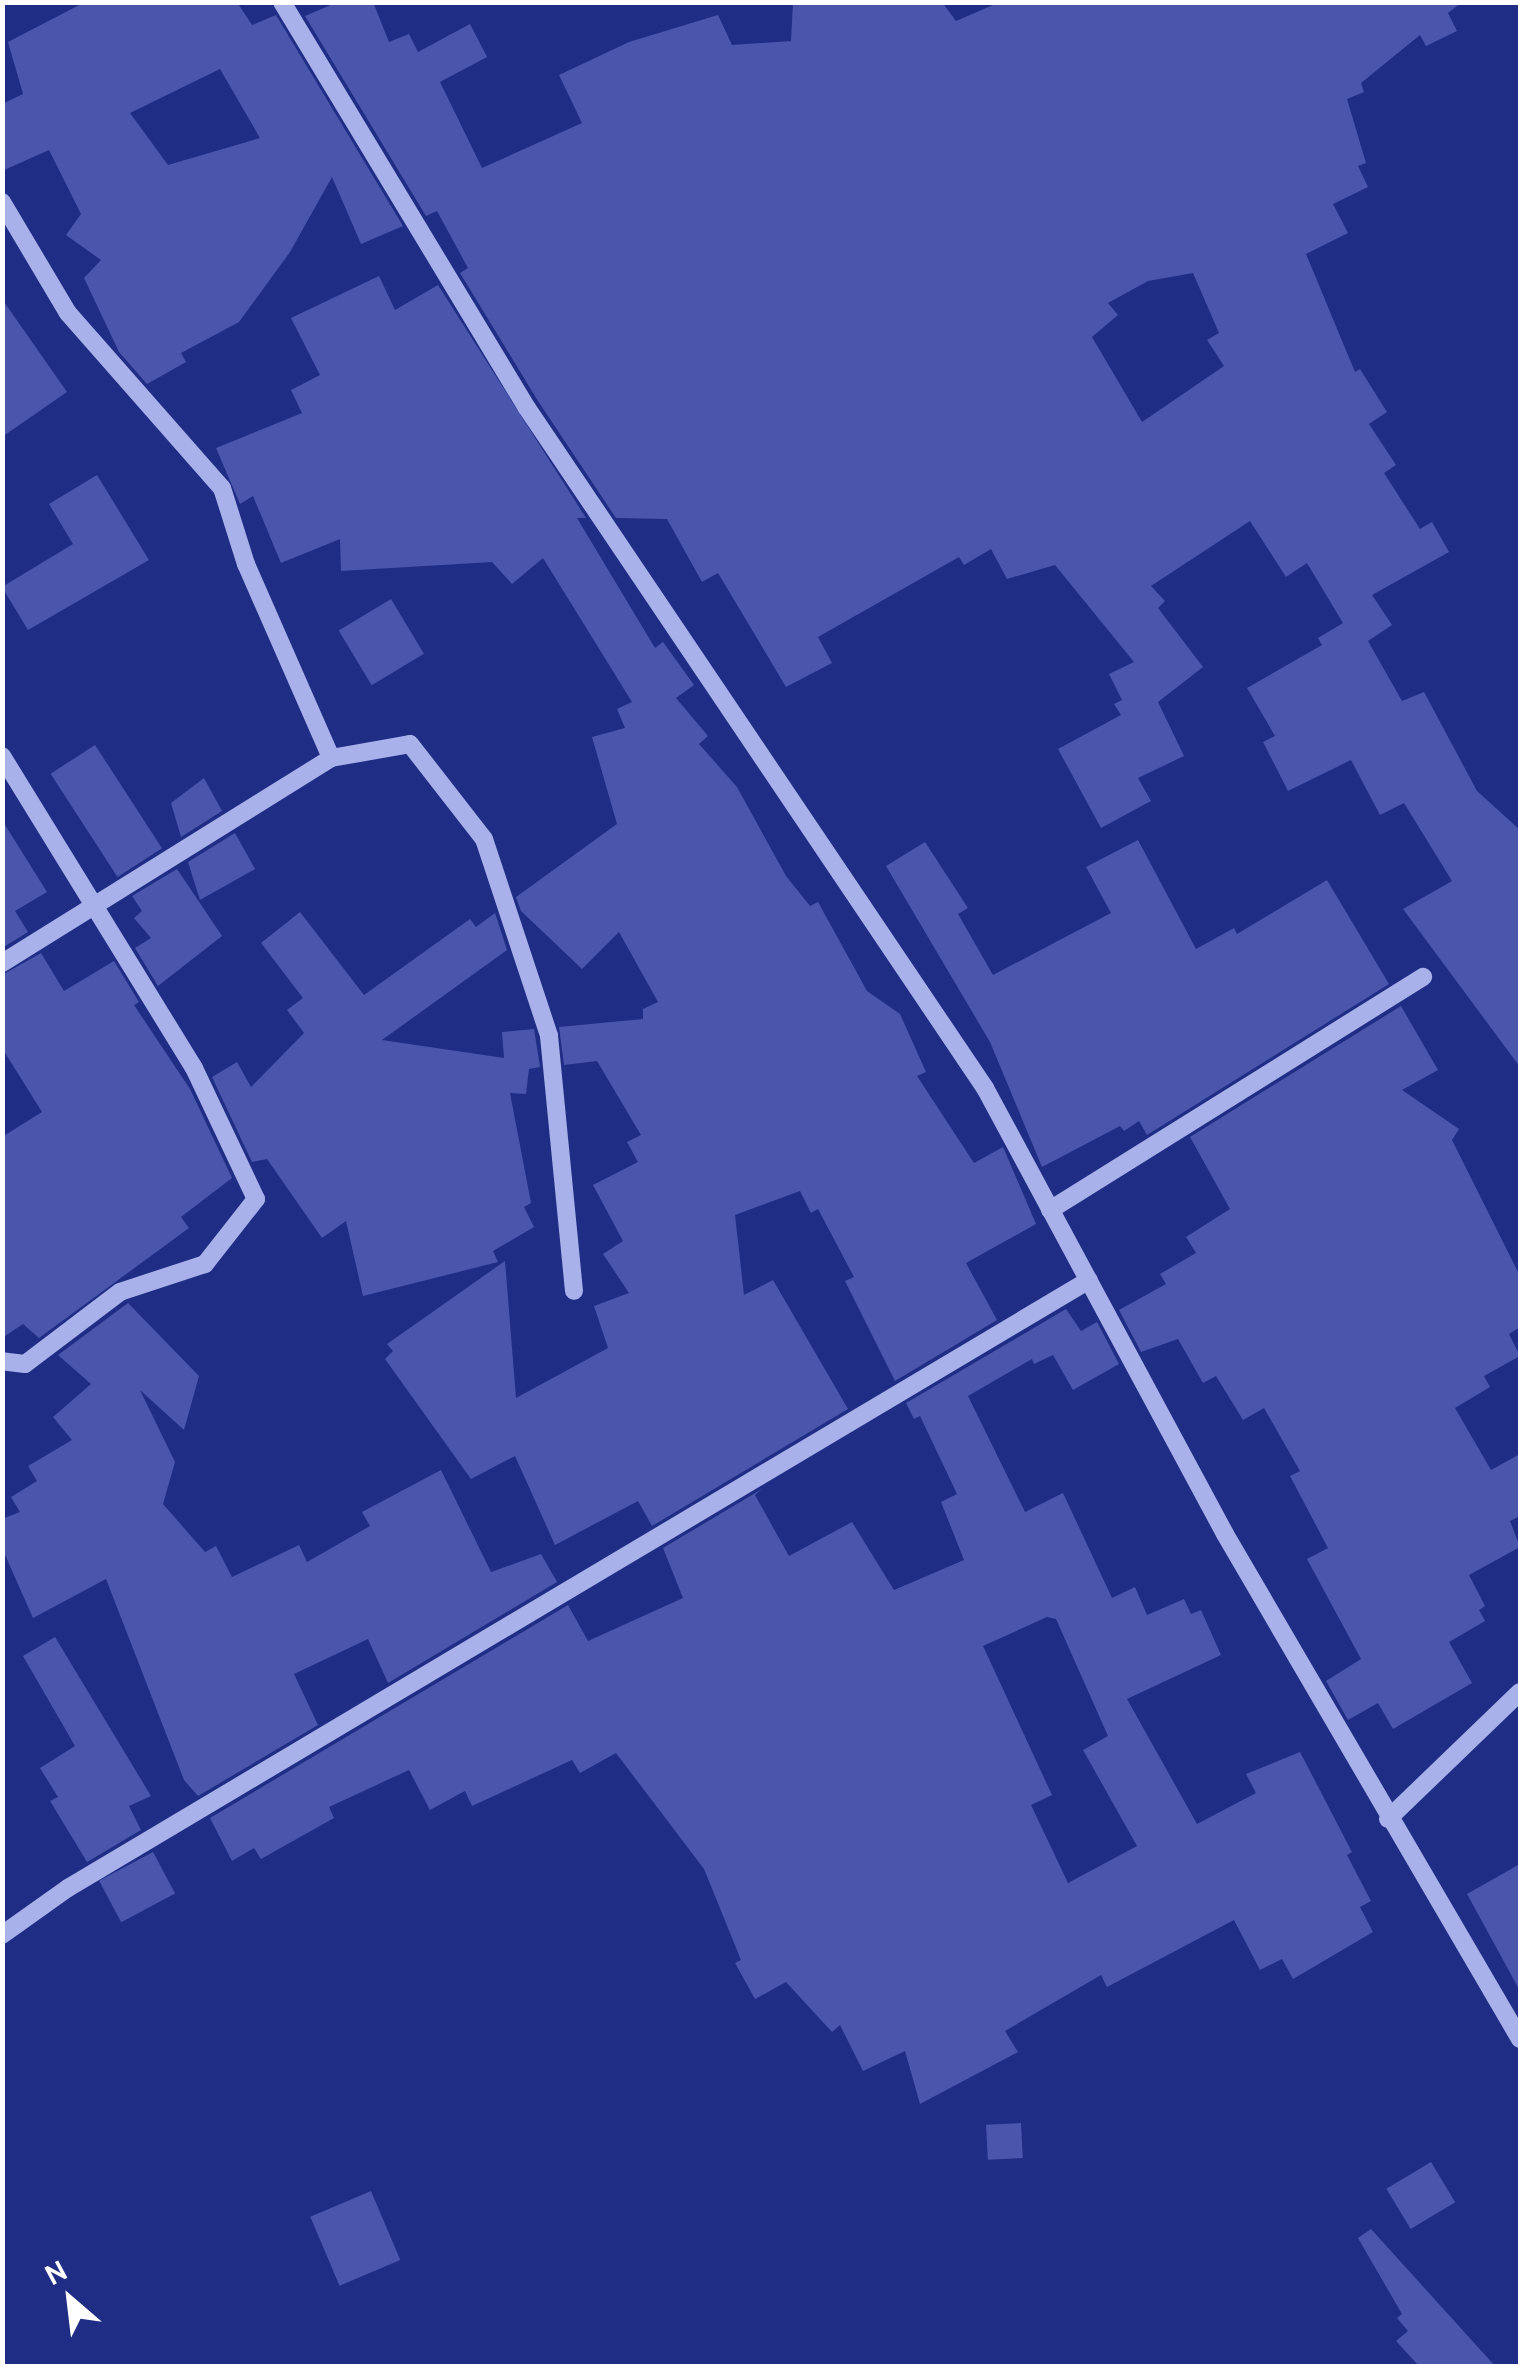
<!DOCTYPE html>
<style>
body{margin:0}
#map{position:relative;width:1523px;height:2369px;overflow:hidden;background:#202d84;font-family:Cabin,sans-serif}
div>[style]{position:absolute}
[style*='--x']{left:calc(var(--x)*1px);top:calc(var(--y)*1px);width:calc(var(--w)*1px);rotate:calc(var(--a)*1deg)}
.building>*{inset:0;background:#4956ac;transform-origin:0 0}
.minor>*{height:18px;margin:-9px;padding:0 9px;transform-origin:9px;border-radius:9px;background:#a8b1e9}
span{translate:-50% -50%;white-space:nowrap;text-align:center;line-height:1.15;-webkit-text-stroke:8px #202d84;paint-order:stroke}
.frame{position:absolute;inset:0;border:5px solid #fff;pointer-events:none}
.north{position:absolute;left:20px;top:2249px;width:100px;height:100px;-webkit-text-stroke:8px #202d84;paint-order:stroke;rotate:332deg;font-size:28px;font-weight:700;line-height:40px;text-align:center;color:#fff}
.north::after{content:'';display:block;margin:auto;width:35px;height:45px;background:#fff;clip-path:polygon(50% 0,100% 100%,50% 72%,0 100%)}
</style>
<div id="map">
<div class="building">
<div style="clip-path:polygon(evenodd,85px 2px,237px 2px,252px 25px,276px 15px,403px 226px,361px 244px,332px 177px,290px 252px,239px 322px,181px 353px,186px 362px,147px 384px,119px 352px,84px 278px,101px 260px,66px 235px,81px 214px,49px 150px,2px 171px,2px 104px,23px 94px,8px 42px,85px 2px,220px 69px,260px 138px,168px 165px,130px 113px,220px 69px)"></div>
<div style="clip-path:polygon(evenodd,338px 2px,373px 2px,389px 42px,409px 34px,418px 52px,470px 24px,487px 57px,440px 82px,482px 168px,582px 123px,559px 75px,629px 42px,718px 15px,732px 45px,791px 41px,793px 2px,942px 2px,956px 21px,1000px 2px,1462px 2px,1448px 13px,1457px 31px,1426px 46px,1420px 35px,1361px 83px,1364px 92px,1347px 99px,1366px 163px,1358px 166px,1368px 187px,1333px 204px,1348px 233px,1306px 254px,1355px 372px,1360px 369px,1387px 412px,1369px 424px,1396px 465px,1384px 473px,1420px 529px,1432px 522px,1449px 552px,1372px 595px,1392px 625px,1368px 641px,1402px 701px,1424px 692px,1477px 791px,1520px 830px,1520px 1067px,1403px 909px,1452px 881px,1404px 803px,1380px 815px,1351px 760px,1288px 791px,1263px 742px,1275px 736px,1247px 688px,1322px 645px,1318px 638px,1343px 623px,1307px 563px,1286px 577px,1250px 521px,1151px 586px,1165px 601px,1158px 608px,1203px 667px,1158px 702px,1184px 756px,1138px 778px,1151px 801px,1101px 828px,1058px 749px,1121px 715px,1114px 704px,1122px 700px,1109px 674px,1134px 662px,1055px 565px,1007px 579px,991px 549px,964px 565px,959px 557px,818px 637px,832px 663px,786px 687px,718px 573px,702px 582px,667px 519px,616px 518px,538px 401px,460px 273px,468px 268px,437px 211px,426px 216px,305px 16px,338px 2px,1193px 273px,1219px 333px,1207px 340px,1224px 366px,1142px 422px,1092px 337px,1118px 315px,1108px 303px,1148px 281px,1193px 273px)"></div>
<div style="clip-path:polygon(379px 276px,395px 310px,438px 285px,586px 518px,577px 518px,655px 648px,663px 642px,694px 685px,676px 698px,708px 736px,699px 744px,737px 787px,786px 876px,810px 906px,818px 902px,867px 991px,900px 1014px,926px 1072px,917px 1076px,974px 1163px,1003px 1147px,1036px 1224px,966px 1263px,997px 1320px,895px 1381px,845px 1281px,854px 1277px,818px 1209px,811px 1213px,800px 1191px,735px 1215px,744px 1295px,773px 1280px,848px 1409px,652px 1526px,638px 1501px,555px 1545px,515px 1456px,471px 1479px,385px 1359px,393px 1351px,387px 1344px,505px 1261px,516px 1398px,608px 1348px,594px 1306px,629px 1293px,603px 1254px,623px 1241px,593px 1185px,638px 1162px,627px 1142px,641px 1135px,597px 1061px,564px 1065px,559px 1027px,643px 1019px,643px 1009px,658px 1002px,619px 932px,582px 969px,521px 911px,516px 897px,617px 824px,592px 737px,625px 728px,617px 709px,632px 702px,543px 558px,512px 584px,492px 562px,341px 571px,340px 539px,281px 563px,253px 496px,240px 504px,216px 448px,302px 413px,291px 390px,320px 375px,291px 318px)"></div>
<div style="clip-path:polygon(2px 299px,67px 392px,2px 437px)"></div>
<div style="clip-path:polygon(97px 475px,149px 560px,28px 630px,2px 587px,73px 544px,49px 504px)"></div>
<div style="left:391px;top:599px;width:64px;height:61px;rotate:59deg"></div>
<div style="left:95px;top:745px;width:123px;height:53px;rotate:57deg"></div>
<div style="clip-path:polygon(204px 778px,222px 811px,181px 837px,171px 803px)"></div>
<div style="clip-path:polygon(2px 820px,47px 892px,15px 911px,28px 932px,2px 948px)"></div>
<div style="clip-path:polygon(235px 833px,255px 869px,200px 900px,188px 862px)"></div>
<div style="clip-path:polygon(1138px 840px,1196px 949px,1234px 928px,1237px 934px,1327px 880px,1389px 984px,1147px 1135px,1139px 1121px,1124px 1131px,1120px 1126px,1042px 1167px,990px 1042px,886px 866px,925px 842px,968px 908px,958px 914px,993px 975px,1111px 913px,1086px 867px)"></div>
<div style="clip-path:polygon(177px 869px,222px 936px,158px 986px,135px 948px,151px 938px,134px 918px,142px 911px,132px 896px)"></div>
<div style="clip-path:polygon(300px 912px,364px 995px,470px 919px,476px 927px,495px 913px,507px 950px,382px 1040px,504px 1058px,502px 1032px,534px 1029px,540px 1067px,529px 1069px,526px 1094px,510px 1093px,531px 1203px,524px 1207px,534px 1227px,493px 1251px,498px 1262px,363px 1296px,346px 1221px,322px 1238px,267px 1159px,252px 1162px,212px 1077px,237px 1062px,251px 1087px,304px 1033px,287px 1010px,303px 998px,261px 943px)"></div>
<div style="clip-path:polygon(41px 953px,64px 991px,114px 961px,139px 1002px,134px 1005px,190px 1089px,232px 1178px,181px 1217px,189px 1228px,39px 1338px,23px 1324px,2px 1338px,2px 1137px,42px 1112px,2px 1048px,2px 975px)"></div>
<div style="clip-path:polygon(1401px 1006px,1438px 1070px,1402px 1090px,1459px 1129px,1452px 1140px,1520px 1276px,1520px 1327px,1509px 1334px,1520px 1356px,1484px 1376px,1490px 1387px,1455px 1408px,1491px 1470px,1520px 1454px,1520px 1516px,1510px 1521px,1520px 1547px,1469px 1575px,1485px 1606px,1479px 1610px,1485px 1621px,1449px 1642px,1472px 1683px,1393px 1729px,1378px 1703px,1348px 1720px,1326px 1681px,1361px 1659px,1307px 1559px,1328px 1548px,1290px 1476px,1300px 1471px,1264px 1408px,1243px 1420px,1216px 1376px,1203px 1383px,1178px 1339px,1141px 1352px,1119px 1310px,1166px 1284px,1160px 1274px,1196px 1253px,1186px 1237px,1230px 1209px,1190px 1137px)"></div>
<div style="clip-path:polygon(128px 1303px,199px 1376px,184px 1430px,140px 1390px,175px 1462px,163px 1504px,205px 1552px,216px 1546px,232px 1577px,299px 1545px,307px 1562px,370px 1526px,362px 1512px,441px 1470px,491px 1572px,541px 1554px,557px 1582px,388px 1683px,368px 1639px,294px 1674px,318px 1725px,198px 1796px,184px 1780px,106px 1579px,33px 1618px,2px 1548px,2px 1519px,20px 1512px,11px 1497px,37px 1481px,28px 1466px,72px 1440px,53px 1417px,91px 1384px,58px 1355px)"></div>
<div style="clip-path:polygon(evenodd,1066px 1309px,1081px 1331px,1097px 1322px,1119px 1364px,1073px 1390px,1053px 1355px,1034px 1364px,1032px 1359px,968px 1396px,1025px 1512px,1063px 1493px,1112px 1598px,1135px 1587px,1147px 1615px,1184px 1599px,1191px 1614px,1201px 1610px,1221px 1655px,1127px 1699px,1197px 1824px,1256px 1793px,1246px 1774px,1300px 1752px,1352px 1852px,1347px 1855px,1371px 1901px,1360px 1907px,1373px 1932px,1293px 1979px,1282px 1959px,1260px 1970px,1234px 1920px,1107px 1987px,1101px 1975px,1005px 2031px,1018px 2052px,920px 2104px,905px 2051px,863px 2071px,840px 2025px,832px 2032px,786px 1982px,755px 1999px,735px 1963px,741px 1960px,704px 1869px,616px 1753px,580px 1773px,572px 1760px,472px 1806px,465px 1791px,430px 1810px,409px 1770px,329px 1807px,334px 1818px,261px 1859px,254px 1848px,232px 1861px,210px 1818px,568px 1605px,588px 1641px,683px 1598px,663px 1548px,762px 1489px,755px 1495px,789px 1556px,852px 1522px,894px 1590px,964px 1560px,941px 1502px,957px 1494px,920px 1416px,914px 1419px,906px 1403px,1066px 1309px,1047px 1617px,1056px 1619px,1108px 1736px,1083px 1750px,1137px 1846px,1068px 1883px,1031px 1805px,1052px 1795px,983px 1646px,1047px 1617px)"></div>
<div style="clip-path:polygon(55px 1637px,151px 1796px,129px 1806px,141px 1830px,87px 1862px,50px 1801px,58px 1797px,40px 1768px,75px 1746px,23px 1656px)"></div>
<div style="left:153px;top:1852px;width:47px;height:61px;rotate:62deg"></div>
<div style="clip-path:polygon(1520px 1864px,1520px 1991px,1467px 1894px)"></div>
<div style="left:1021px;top:2123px;width:35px;height:35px;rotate:87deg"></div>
<div style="left:1431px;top:2162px;width:47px;height:52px;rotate:59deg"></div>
<div style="left:371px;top:2191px;width:75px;height:66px;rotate:67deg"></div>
<div style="clip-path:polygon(1371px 2229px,1495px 2366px,1419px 2366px,1396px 2341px,1408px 2331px,1397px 2318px,1402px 2314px,1358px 2238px)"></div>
</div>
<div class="minor">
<div style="--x:282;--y:2;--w:474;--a:58.9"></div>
<div style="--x:527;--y:408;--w:820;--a:56.04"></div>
<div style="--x:985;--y:1088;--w:506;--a:61.71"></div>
<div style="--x:1225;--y:1534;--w:585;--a:59.71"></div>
<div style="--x:2;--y:202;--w:129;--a:59.3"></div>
<div style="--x:68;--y:313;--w:233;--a:48.7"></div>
<div style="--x:222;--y:488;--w:80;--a:72.5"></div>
<div style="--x:246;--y:564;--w:212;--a:66.3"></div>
<div style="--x:2;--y:756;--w:366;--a:58.4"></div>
<div style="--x:194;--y:1068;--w:145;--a:64.7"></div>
<div style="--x:256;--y:1199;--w:83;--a:128.1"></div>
<div style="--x:205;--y:1264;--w:89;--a:161.8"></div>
<div style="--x:120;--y:1292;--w:119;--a:142.8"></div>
<div style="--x:25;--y:1364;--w:23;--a:-173"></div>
<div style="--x:2;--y:963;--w:388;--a:-31.9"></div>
<div style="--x:331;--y:758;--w:80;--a:-10"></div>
<div style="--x:410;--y:744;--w:120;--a:52.1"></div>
<div style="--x:484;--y:839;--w:207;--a:71.7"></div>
<div style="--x:549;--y:1036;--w:256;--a:84.4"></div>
<div style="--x:1050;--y:1210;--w:440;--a:-32"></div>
<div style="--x:1388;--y:1819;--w:183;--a:-43.9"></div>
<div style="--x:2;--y:1935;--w:81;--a:-35.5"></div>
<div style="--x:68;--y:1888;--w:1188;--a:-30.77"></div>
</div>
<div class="frame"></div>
<div class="north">N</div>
</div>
